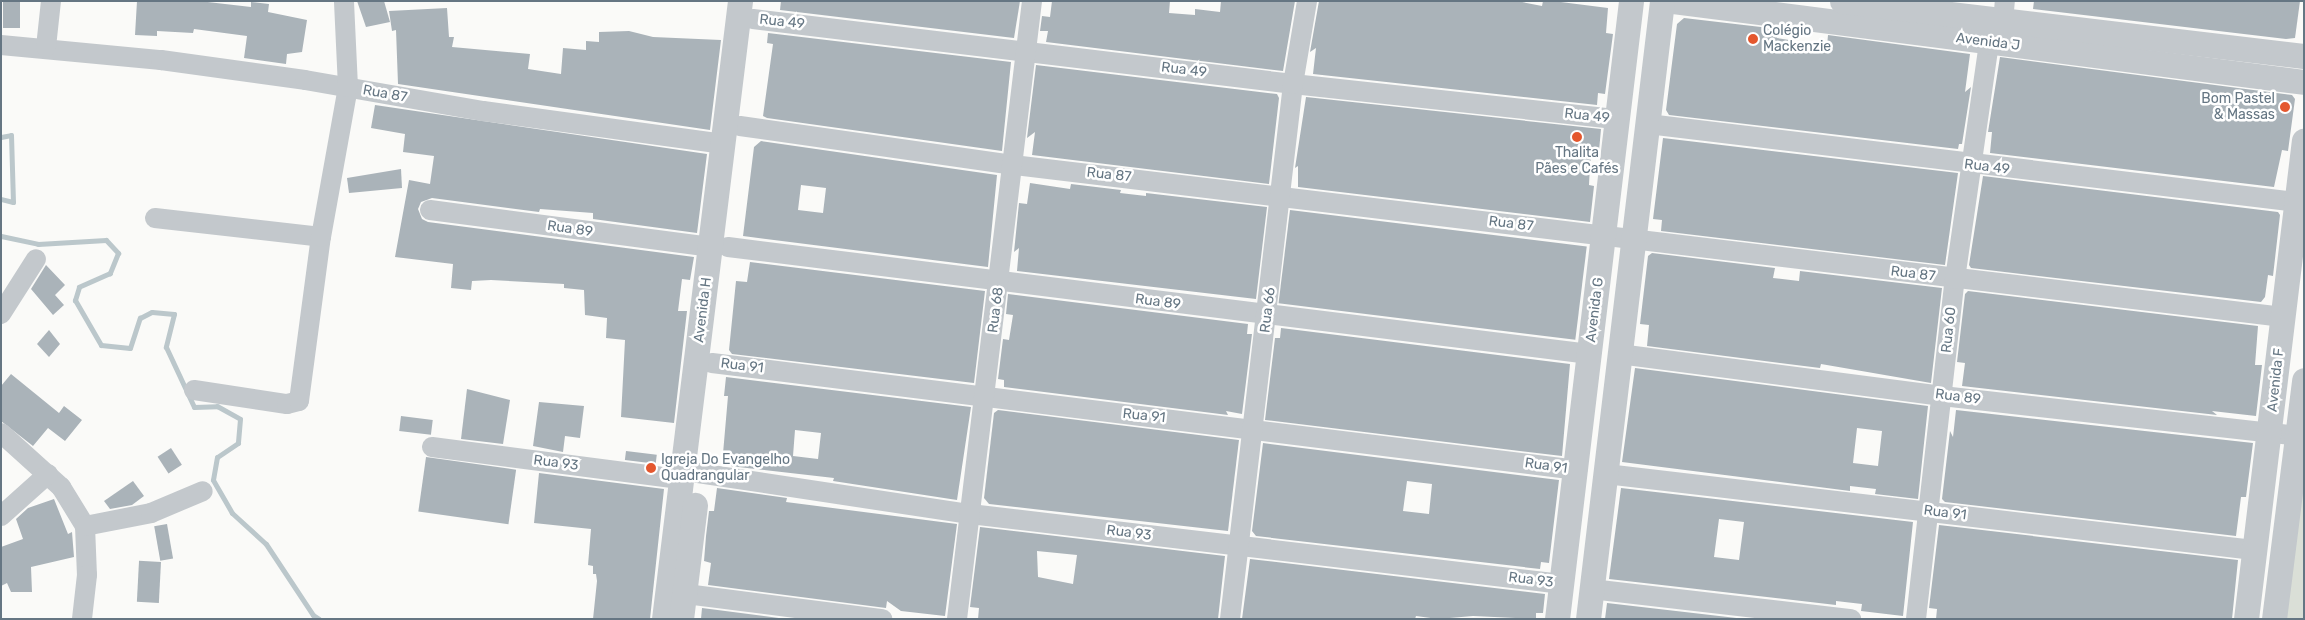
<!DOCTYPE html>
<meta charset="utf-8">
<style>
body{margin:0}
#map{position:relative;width:2305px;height:620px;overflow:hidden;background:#fafaf8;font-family:Rubik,sans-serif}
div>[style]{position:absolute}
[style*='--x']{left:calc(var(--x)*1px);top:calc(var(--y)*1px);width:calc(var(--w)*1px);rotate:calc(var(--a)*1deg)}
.green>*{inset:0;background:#dadfd7}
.stream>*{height:5px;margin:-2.5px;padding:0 2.5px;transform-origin:2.5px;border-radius:2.5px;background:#bbc7cb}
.building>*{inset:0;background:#aab3b9;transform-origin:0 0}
.minor>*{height:20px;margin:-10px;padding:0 10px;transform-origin:10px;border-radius:10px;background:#c3c8cc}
.tertiary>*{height:25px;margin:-12.5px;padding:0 12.5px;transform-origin:12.5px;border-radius:12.5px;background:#c3c8cc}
.dots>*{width:14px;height:14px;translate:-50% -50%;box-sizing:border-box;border:2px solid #fff;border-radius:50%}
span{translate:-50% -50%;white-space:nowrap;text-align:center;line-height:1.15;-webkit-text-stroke:5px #fff;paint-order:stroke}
.street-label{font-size:14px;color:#657683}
.poi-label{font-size:14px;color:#657683}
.left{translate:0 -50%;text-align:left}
.right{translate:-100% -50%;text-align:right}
.frame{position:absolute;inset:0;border:2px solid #657683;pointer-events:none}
</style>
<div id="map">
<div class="green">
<div style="clip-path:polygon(2304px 438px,2304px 619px,2282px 619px)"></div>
</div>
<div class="stream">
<div style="--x:1;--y:137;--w:10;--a:-11"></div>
<div style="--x:11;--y:135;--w:67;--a:88.3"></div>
<div style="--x:13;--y:202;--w:12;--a:-166"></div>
<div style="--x:1;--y:236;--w:38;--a:12"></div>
<div style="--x:38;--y:244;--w:68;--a:-3.4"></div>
<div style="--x:106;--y:240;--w:18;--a:47"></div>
<div style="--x:118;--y:253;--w:22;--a:112"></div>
<div style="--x:110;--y:273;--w:34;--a:156"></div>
<div style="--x:79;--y:287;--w:14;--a:107"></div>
<div style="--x:75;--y:300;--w:52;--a:60"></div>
<div style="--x:101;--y:345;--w:29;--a:6"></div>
<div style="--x:130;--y:348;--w:32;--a:-72"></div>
<div style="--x:140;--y:318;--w:13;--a:-27"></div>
<div style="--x:152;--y:312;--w:22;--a:5"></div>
<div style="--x:174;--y:314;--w:34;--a:104"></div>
<div style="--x:166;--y:347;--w:66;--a:65"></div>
<div style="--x:194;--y:407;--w:23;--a:-2"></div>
<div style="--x:217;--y:406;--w:26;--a:29"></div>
<div style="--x:240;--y:419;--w:24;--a:95"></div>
<div style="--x:238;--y:443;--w:25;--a:146"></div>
<div style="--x:217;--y:457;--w:23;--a:100"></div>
<div style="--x:213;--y:480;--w:38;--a:60"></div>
<div style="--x:232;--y:513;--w:46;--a:42.4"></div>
<div style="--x:266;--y:544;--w:85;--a:56.5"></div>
<div style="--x:313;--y:615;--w:7;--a:34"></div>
</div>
<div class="building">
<div style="left:3px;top:1px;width:17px;height:27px"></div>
<div style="clip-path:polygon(137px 1px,199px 1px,251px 7px,251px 2px,269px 4px,268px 12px,307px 20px,302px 52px,287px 54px,286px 64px,244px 58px,247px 36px,194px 29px,193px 33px,157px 31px,157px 36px,135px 35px)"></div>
<div style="clip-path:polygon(357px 1px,384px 1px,390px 22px,366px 27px)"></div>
<div style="clip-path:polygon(781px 1px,1020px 1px,1014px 38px,780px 10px)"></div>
<div style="clip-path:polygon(1052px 1px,1170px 1px,1169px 13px,1195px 15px,1195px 9px,1220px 12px,1221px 1px,1295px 1px,1283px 71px,1046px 42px,1048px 31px,1040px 31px,1042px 16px,1050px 17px)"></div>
<div style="clip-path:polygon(1319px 1px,1517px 1px,1542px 6px,1543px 1px,1553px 1px,1608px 8px,1606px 33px,1613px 34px,1605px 94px,1598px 93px,1597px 105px,1313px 74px,1316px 48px,1310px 52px)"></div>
<div style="clip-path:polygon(2034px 1px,2300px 1px,2295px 38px,2286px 39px,2033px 9px)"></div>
<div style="clip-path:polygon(447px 8px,449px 37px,454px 37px,452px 47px,530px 54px,528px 69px,561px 74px,563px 48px,586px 50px,586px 41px,599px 42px,599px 32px,629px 31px,653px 37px,721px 40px,710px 130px,398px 84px,396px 30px,392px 31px,389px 11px)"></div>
<div style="clip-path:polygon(1684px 18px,1778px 29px,1777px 38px,1827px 46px,1828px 35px,1970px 54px,1965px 92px,1971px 87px,1962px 144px,1959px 144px,1958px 149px,1669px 115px,1666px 110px,1677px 24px)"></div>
<div style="clip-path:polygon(768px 33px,1011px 62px,1002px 151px,767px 118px,763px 116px,773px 44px,767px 43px)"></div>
<div style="clip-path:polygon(2000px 57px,2292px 95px,2295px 99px,2288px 151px,2282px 150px,2274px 187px,1990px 153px,1992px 132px,1988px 132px)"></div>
<div style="clip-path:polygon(1036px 65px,1277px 94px,1279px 98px,1269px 184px,1032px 155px,1035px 132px,1027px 138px)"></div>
<div style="clip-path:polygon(1306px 97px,1601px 129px,1599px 151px,1592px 150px,1590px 165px,1589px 185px,1594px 186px,1590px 222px,1298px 187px,1298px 166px,1295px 168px)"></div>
<div style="clip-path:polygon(375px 105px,707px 154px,697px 233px,593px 219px,593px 213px,540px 209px,539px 212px,432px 198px,421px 202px,418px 209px,422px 219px,428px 222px,694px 257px,690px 280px,682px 279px,678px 311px,687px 311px,674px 423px,621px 417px,625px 340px,606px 338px,607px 318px,585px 315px,584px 290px,564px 288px,564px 284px,491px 280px,472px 281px,471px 290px,451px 288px,453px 264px,395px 257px,409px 180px,430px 184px,434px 156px,403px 152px,405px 134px,371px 128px)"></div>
<div style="clip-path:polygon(1663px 138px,1958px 173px,1945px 265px,1661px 231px,1662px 220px,1653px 219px)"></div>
<div style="clip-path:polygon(evenodd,761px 141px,997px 175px,988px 267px,743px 236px,754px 147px,761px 141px,801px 185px,826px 188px,823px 213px,798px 210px,801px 185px)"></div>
<div style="clip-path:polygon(401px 169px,402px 188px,349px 193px,347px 178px)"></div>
<div style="clip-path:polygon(1983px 176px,2278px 212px,2280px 215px,2273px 276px,2268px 275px,2265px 297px,2261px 302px,1971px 268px,1969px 265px)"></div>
<div style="clip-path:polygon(1030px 183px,1070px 189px,1071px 184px,1121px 190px,1120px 193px,1146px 196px,1146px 193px,1267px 207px,1256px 299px,1017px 271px,1019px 248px,1014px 252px,1019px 203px,1027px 204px)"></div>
<div style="left:1290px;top:210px;width:299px;height:94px;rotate:7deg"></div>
<div style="clip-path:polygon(1652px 253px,1775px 268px,1773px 278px,1799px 281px,1800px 271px,1942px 288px,1931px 383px,1821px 364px,1820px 368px,1647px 346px,1649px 325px,1640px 324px,1648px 256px)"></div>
<div style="clip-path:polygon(750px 262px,985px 291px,974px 383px,732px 354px,729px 350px,736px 281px,747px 282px)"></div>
<div style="clip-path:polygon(46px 265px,65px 285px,55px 295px,64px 305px,53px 315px,31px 289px)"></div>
<div style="clip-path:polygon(1968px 291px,2258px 326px,2255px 365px,2262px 365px,2256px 416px,2212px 411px,2217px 415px,1962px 386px,1965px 363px,1957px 362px,1965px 294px)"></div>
<div style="clip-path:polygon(1008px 294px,1248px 324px,1247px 334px,1252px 334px,1242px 414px,1226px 411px,1228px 415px,1004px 387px,1004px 380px,998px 379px,1003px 339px,1009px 340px,1013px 315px,1006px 314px)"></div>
<div style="clip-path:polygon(1281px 328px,1570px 364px,1562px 456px,1265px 420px,1275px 338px,1280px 338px)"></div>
<div style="clip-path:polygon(49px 330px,60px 344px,49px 357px,37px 344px)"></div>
<div style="clip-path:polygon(evenodd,1635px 368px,1928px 406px,1918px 499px,1875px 494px,1876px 489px,1850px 486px,1850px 491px,1622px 462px,1635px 368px,1857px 428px,1882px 431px,1878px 466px,1853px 463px,1857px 428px)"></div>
<div style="clip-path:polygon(11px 374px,59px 413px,64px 406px,82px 420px,65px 441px,48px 428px,33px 446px,1px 421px,1px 386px)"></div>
<div style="clip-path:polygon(evenodd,726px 377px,971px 407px,957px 500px,833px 481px,834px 478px,722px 465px,728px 396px,724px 396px,726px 377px,795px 430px,821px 433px,818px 459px,793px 456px,795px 430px)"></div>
<div style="clip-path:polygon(467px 389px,510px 400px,503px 444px,461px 439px)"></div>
<div style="clip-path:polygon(539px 402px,584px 406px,580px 438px,565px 436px,563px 452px,533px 446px)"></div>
<div style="clip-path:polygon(998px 410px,1239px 440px,1228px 531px,989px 504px,984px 498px,994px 413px)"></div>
<div style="clip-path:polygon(1956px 410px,2253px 443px,2246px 497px,2241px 497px,2236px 536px,1945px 502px,1942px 499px,1950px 431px,1953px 437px)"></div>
<div style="left:401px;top:416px;width:32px;height:15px;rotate:7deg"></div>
<div style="clip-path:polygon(evenodd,1263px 443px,1559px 480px,1549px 563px,1541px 562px,1540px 569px,1256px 536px,1252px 531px,1263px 443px,1407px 481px,1432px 484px,1429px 514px,1403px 511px,1407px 481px)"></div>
<div style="left:171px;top:448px;width:20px;height:16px;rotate:57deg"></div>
<div style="left:626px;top:451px;width:31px;height:9px;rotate:7deg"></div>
<div style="left:426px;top:457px;width:91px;height:55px;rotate:8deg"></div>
<div style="clip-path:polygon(539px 473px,664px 489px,650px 619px,593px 619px,597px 581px,596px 574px,593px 574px,593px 566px,588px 565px,591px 529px,534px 523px)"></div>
<div style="clip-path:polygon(133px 481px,144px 496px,132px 505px,110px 509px,104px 501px)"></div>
<div style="clip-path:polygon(717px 488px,787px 498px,786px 502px,957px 524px,945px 616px,901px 611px,887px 601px,886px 608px,708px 585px,711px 563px,704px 561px,706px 536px,709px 511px,714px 511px)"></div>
<div style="clip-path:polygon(evenodd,1621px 488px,1913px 522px,1903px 616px,1861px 611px,1862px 604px,1836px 601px,1836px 605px,1609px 579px,1621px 488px,1719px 519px,1744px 522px,1739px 560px,1714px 557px,1719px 519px)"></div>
<div style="clip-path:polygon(54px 499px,68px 534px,72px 532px,74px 557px,31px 567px,32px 592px,11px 592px,7px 583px,1px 586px,1px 547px,23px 539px,16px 519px,28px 508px)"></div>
<div style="left:167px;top:524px;width:35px;height:13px;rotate:80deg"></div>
<div style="clip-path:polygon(1939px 525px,2238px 560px,2232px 619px,1936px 619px,1937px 609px,1929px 608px)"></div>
<div style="clip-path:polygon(evenodd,980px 527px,1225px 556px,1218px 619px,978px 619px,979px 608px,970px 607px,980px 527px,1037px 551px,1077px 555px,1073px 584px,1038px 577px,1037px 551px)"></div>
<div style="clip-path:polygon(1250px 559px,1545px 594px,1543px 613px,1536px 613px,1536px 619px,1473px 616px,1438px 619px,1416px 616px,1415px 619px,1242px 619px)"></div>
<div style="left:161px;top:562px;width:41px;height:22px;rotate:93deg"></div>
<div style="clip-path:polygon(1607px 603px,1745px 619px,1605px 619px)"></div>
<div style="clip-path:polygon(702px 608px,786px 619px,701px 619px)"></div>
</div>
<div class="minor">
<div style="--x:753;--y:19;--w:544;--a:6.86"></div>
<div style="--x:1293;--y:84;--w:326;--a:6.2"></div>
<div style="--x:2003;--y:22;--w:21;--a:-85"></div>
<div style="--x:1;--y:45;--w:161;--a:5.4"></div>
<div style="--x:161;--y:60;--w:145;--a:7.9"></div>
<div style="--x:305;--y:80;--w:181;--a:9.9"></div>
<div style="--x:483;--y:111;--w:243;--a:7.8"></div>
<div style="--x:46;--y:47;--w:46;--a:-83.8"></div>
<div style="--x:1648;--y:124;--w:653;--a:6.86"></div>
<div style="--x:740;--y:126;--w:277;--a:8.1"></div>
<div style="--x:1014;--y:165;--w:1278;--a:6.83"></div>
<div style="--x:430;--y:210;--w:283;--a:7.5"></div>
<div style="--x:155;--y:218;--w:167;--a:6.5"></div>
<div style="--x:728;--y:247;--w:868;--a:7.08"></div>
<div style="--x:1;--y:314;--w:65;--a:-57.5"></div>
<div style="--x:1619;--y:354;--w:326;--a:7.4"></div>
<div style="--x:1942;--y:396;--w:357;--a:6.4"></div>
<div style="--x:712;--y:363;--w:872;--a:7.05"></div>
<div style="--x:194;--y:390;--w:94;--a:8.6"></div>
<div style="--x:287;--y:404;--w:12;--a:-14"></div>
<div style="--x:299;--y:401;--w:165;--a:-82.4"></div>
<div style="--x:321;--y:237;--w:152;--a:-79.8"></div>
<div style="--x:348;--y:87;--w:86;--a:-92.7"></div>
<div style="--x:1;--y:433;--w:81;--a:42"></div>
<div style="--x:61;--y:487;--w:46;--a:58.4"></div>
<div style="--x:85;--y:526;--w:49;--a:87.7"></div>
<div style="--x:87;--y:575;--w:44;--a:96.5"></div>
<div style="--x:432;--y:447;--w:250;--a:7.4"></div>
<div style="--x:698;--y:473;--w:275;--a:8.6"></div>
<div style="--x:970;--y:514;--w:596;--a:6.74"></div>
<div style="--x:1606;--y:474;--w:652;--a:6.69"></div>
<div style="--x:1;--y:516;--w:63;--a:-41.8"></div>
<div style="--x:85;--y:526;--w:67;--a:-11.1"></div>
<div style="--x:151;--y:513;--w:56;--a:-22.9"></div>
<div style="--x:1591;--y:589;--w:262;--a:6.6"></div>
<div style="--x:686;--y:594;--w:198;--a:7.3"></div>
<div style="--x:957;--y:619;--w:623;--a:-83.08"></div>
<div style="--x:1230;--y:619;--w:539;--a:-83.28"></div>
<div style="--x:1293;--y:84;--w:84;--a:-80.4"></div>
<div style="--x:1916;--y:619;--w:342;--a:-83.5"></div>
<div style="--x:1955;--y:279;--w:239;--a:-81.8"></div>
</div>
<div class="tertiary">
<div style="--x:1673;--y:1;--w:636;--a:7.31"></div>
<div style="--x:1842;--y:1;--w:465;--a:6.8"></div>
<div style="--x:664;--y:619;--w:623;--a:-82.99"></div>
<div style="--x:681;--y:619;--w:115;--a:-83"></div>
<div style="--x:1557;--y:619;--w:622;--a:-83.17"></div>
<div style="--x:1588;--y:619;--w:622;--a:-83.17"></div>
<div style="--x:2246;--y:619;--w:482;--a:-83.1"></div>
<div style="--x:2274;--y:619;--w:241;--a:-82.8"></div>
</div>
<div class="dots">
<div style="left:1753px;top:39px;background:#e4572e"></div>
<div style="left:2285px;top:107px;background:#e4572e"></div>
<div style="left:1577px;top:137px;background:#e4572e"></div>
<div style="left:651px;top:468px;background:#e4572e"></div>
</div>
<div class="street-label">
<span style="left:782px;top:22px;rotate:6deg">Rua 49</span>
<span style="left:1988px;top:42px;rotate:7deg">Avenida J</span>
<span style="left:1184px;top:70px;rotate:7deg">Rua 49</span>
<span style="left:385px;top:94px;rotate:10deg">Rua 87</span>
<span style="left:1587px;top:116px;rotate:6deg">Rua 49</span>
<span style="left:1987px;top:167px;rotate:7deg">Rua 49</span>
<span style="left:1109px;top:175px;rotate:6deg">Rua 87</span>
<span style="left:1511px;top:224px;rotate:7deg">Rua 87</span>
<span style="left:570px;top:229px;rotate:8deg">Rua 89</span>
<span style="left:1913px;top:274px;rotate:7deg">Rua 87</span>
<span style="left:1158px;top:302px;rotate:7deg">Rua 89</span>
<span style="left:703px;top:310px;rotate:-83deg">Avenida H</span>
<span style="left:996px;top:310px;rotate:-83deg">Rua 68</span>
<span style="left:1268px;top:310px;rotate:-83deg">Rua 66</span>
<span style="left:1595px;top:310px;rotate:-83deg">Avenida G</span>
<span style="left:1949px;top:330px;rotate:-84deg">Rua 60</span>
<span style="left:742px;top:366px;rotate:7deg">Rua 91</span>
<span style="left:2276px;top:380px;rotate:-84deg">Avenida F</span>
<span style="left:1958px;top:397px;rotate:7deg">Rua 89</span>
<span style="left:1144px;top:416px;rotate:6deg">Rua 91</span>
<span style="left:556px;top:463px;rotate:7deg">Rua 93</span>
<span style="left:1546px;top:466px;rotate:8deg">Rua 91</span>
<span style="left:1945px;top:513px;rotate:7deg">Rua 91</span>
<span style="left:1129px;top:533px;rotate:7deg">Rua 93</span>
<span style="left:1531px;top:580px;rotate:7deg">Rua 93</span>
</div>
<div class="poi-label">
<span class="left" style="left:1763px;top:39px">Colégio<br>Mackenzie</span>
<span class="right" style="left:2275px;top:107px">Bom Pastel<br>&amp; Massas</span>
<span style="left:1577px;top:161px">Thalita<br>Pães e Cafés</span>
<span class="left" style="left:661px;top:468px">Igreja Do Evangelho<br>Quadrangular</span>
</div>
<div class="frame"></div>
</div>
